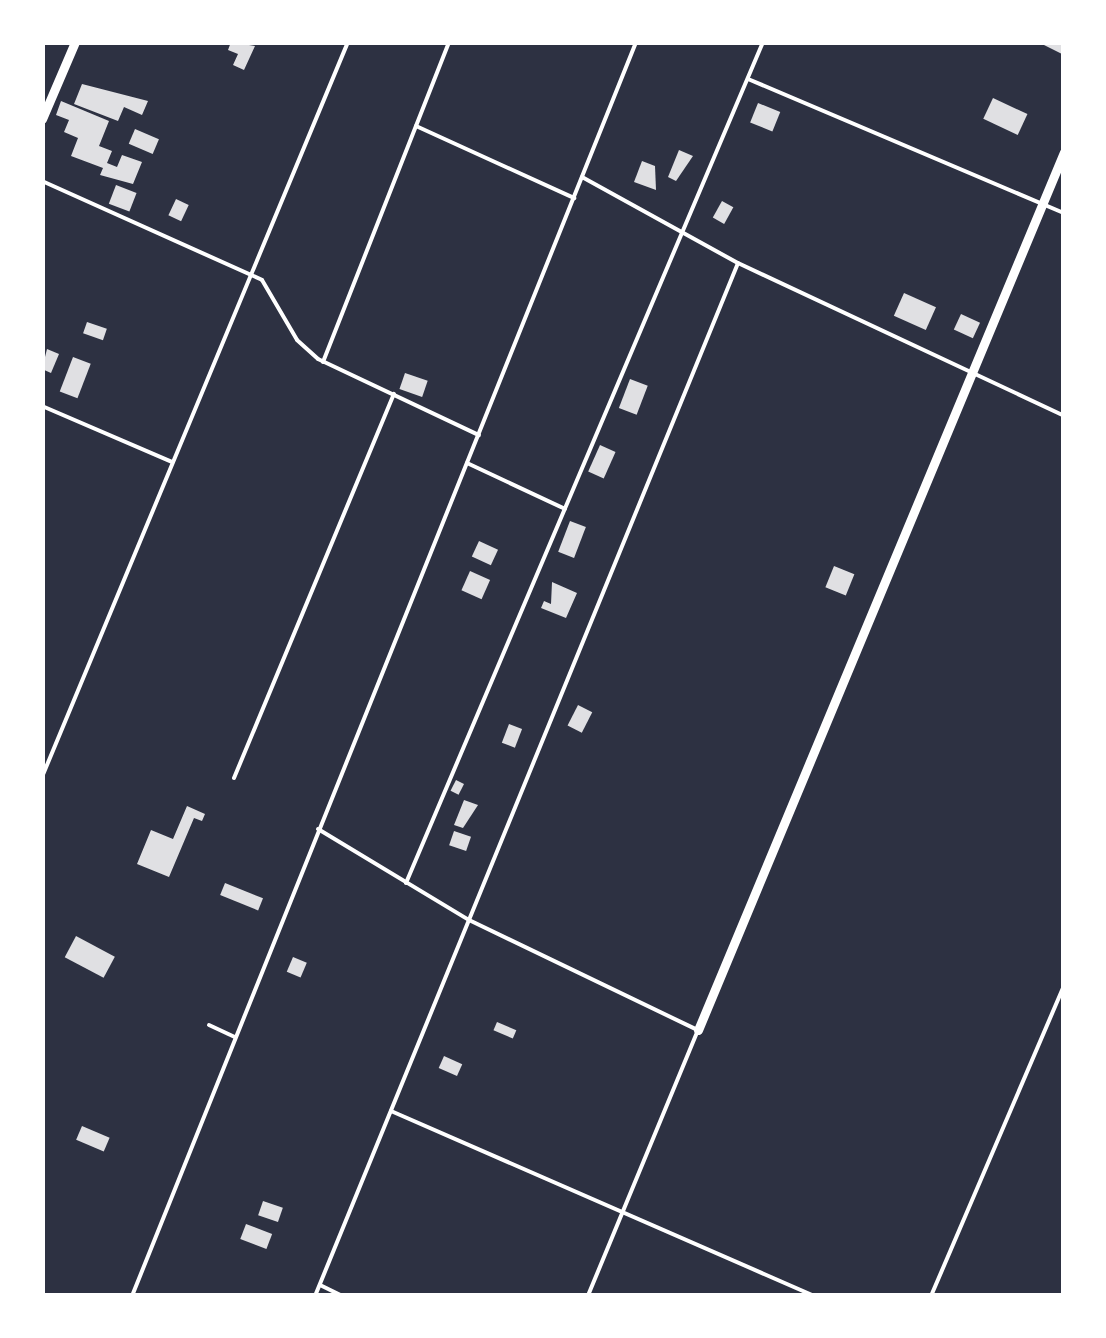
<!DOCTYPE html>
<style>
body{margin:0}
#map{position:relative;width:1106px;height:1338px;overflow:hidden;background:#2d3142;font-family:"Asap Condensed",sans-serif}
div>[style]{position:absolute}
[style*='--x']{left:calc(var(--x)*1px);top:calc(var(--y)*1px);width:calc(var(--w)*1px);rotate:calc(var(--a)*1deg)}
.building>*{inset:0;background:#e0e0e3;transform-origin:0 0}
.service>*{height:4px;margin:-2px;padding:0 2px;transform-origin:2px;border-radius:2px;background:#fff}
.minor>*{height:9px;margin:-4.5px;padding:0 4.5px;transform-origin:4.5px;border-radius:4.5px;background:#fff}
span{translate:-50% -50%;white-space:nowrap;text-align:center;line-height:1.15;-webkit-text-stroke:10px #fff;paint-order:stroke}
.frame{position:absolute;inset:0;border:45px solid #fff;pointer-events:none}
</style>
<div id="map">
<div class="building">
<div style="clip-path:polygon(231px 42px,255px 46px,244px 70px,233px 65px,238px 54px,228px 50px)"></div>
<div style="clip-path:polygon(1038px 42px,1064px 42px,1064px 55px)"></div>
<div style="clip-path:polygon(82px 84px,148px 101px,142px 115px,124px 107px,118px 121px,74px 104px)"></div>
<div style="left:993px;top:98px;width:38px;height:23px;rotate:25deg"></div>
<div style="clip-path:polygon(61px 101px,109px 121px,99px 146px,112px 151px,107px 163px,117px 167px,122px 155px,142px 162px,133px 184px,100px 175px,103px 168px,71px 156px,78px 138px,64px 132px,69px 120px,56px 115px)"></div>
<div style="left:758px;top:103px;width:24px;height:21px;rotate:22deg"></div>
<div style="left:135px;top:129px;width:26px;height:16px;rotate:23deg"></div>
<div style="clip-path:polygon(679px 150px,693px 156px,676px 181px,668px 177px)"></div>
<div style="clip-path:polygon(642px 161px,655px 166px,656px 190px,634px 182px)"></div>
<div style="left:116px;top:185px;width:22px;height:20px;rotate:21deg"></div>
<div style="left:176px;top:199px;width:14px;height:18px;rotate:25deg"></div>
<div style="left:722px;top:201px;width:13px;height:19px;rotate:29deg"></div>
<div style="left:904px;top:293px;width:35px;height:25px;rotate:24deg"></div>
<div style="left:961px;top:314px;width:21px;height:17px;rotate:25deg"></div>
<div style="left:87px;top:322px;width:21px;height:12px;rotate:19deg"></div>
<div style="clip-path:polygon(47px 349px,59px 354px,51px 373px,42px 369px)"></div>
<div style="left:73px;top:357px;width:19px;height:37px;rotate:21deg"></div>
<div style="left:405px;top:373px;width:24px;height:17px;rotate:19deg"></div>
<div style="left:630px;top:379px;width:19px;height:31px;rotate:21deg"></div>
<div style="left:600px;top:445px;width:17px;height:29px;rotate:24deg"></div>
<div style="left:570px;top:521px;width:17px;height:33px;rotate:21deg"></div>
<div style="left:479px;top:541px;width:21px;height:17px;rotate:25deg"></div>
<div style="left:834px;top:566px;width:22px;height:23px;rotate:22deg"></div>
<div style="left:470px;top:571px;width:22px;height:21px;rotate:24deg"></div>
<div style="clip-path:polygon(552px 582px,577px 593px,566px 618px,541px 608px,544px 601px,551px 604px)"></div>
<div style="left:578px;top:705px;width:16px;height:23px;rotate:27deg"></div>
<div style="left:509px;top:724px;width:14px;height:20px;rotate:21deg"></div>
<div style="left:456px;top:780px;width:9px;height:12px;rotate:27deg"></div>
<div style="clip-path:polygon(464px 800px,478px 805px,463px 828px,454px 825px)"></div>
<div style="clip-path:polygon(187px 806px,205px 814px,202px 821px,194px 818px,169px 877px,137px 864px,151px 830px,173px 839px)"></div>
<div style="left:454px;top:831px;width:18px;height:15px;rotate:19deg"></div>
<div style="left:225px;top:883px;width:41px;height:13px;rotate:22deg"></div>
<div style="left:76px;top:936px;width:44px;height:24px;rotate:28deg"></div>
<div style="left:293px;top:957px;width:15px;height:16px;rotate:23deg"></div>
<div style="left:497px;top:1022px;width:21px;height:9px;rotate:23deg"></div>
<div style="left:444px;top:1056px;width:20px;height:13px;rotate:24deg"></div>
<div style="left:82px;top:1126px;width:30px;height:15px;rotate:23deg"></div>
<div style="left:263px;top:1201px;width:21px;height:15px;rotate:19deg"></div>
<div style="left:246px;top:1224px;width:28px;height:16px;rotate:21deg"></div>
</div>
<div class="service">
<div style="--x:748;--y:79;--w:343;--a:23"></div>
<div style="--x:416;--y:126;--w:174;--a:24.5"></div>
<div style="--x:582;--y:177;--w:178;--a:28.9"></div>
<div style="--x:738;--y:263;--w:360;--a:25.1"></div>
<div style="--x:42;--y:181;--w:241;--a:24.2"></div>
<div style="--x:262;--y:280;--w:69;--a:59.7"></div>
<div style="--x:297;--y:340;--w:28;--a:42"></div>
<div style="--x:318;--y:359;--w:178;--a:25.3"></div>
<div style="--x:323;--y:362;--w:344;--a:-68.5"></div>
<div style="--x:42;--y:406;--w:142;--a:23.3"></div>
<div style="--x:467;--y:463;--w:108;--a:25.1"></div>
<div style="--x:42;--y:777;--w:796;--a:-67.4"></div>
<div style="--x:234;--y:778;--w:416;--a:-67.4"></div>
<div style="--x:318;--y:829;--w:176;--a:31.1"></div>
<div style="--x:469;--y:920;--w:254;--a:25.7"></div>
<div style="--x:698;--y:1030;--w:288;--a:112.5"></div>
<div style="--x:406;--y:883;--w:914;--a:-67"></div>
<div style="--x:209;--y:1025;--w:29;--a:25"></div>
<div style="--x:391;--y:1111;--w:462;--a:23.6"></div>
<div style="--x:320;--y:1285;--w:25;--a:26"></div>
<div style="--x:132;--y:1296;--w:1351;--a:-68.1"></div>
<div style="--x:315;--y:1296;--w:1116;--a:-67.73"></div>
<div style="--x:931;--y:1296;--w:338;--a:-66.8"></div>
</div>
<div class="minor">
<div style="--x:42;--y:119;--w:84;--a:-66.8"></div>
<div style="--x:698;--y:1030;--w:951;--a:-67.37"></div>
</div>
<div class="frame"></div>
</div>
